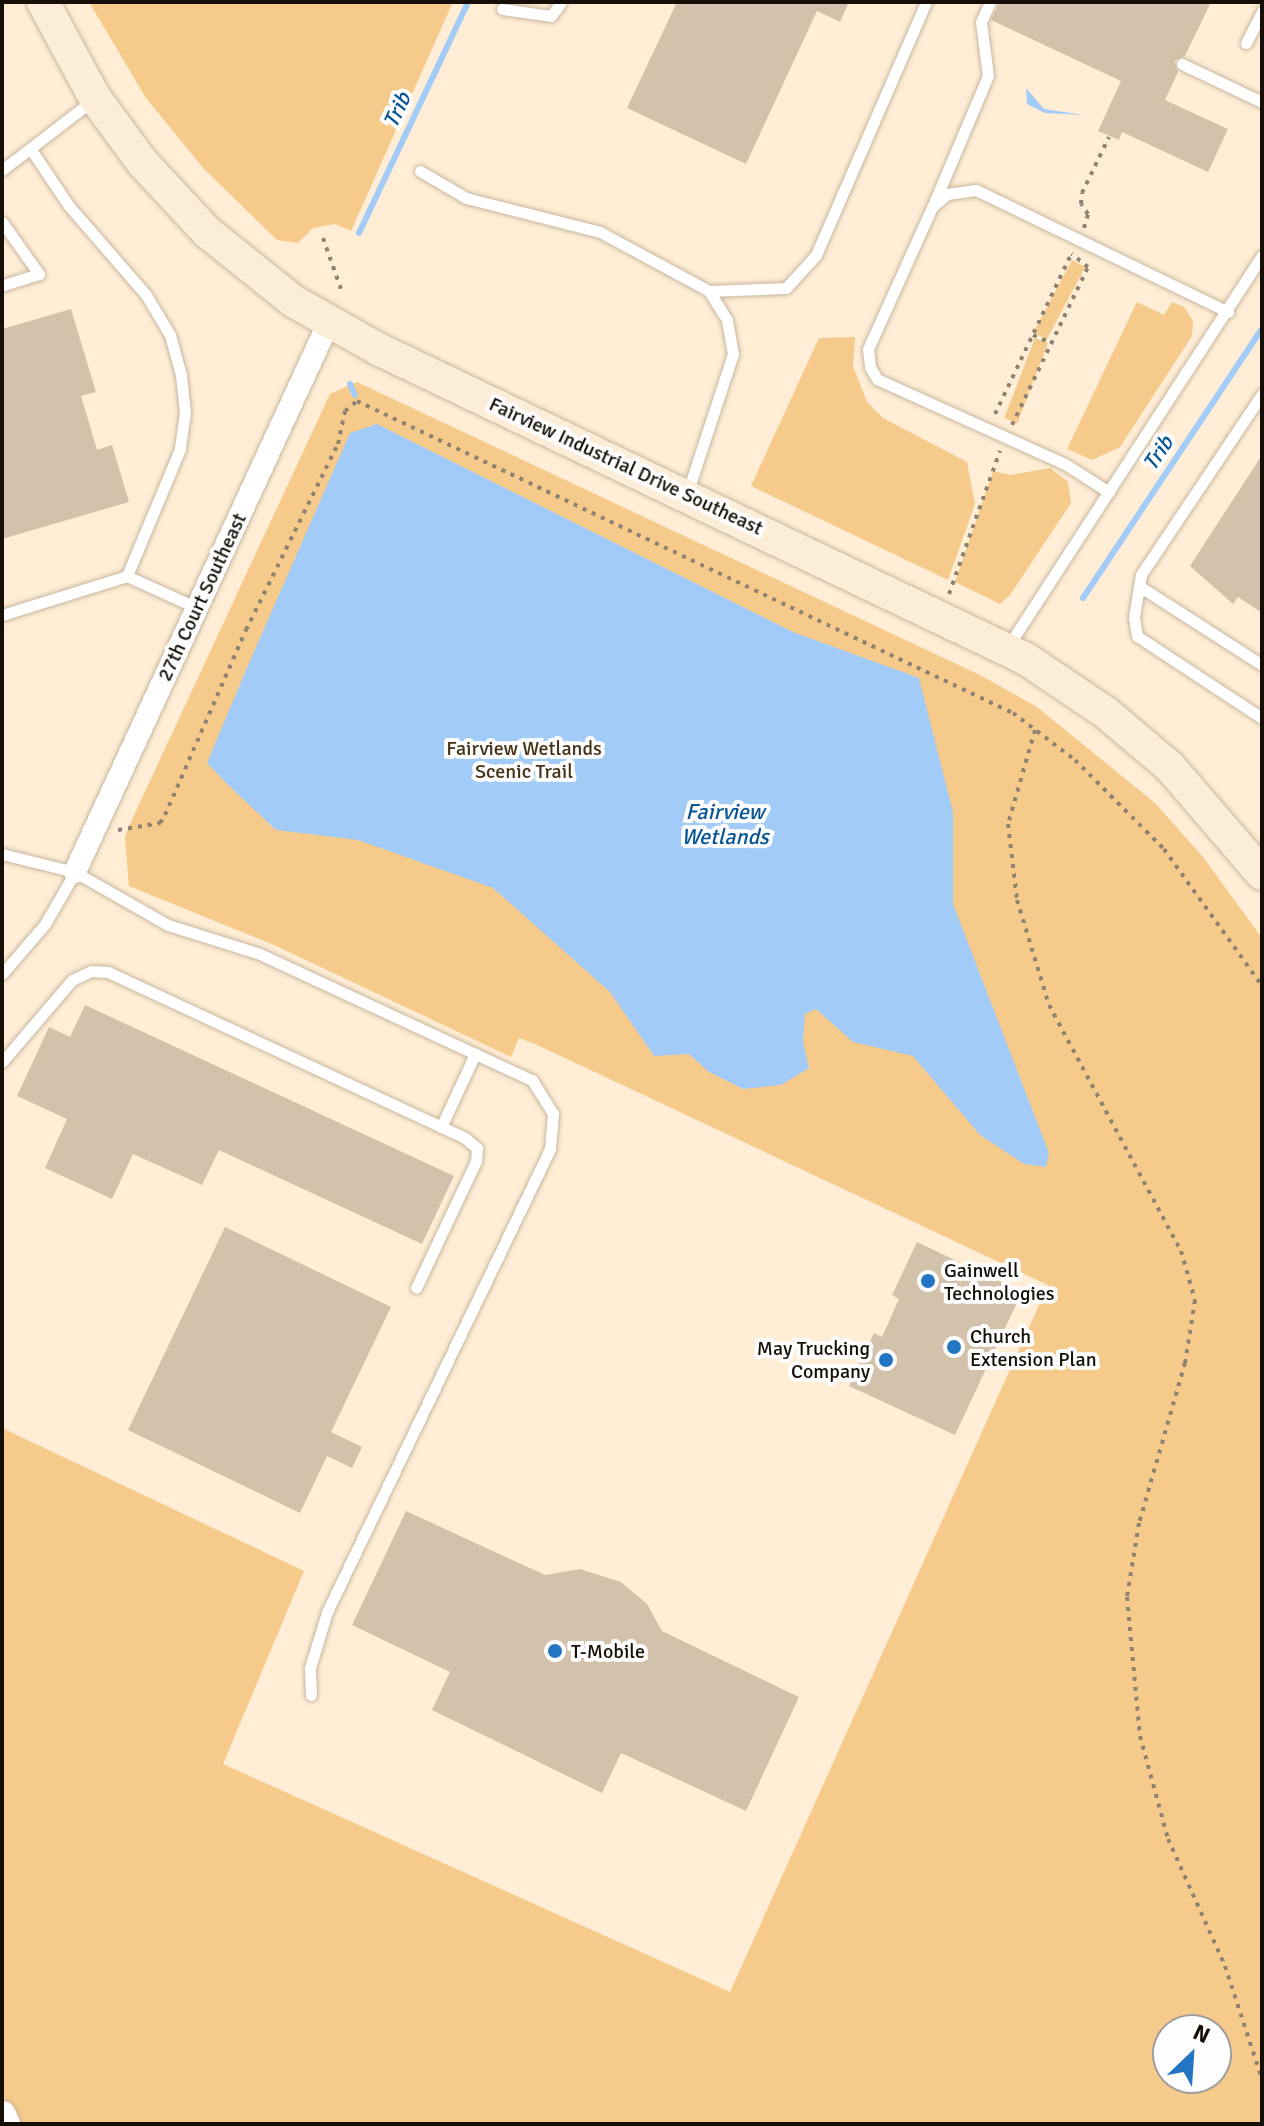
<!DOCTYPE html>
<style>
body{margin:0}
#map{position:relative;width:1264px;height:2126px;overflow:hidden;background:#ffedd5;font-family:Signika,sans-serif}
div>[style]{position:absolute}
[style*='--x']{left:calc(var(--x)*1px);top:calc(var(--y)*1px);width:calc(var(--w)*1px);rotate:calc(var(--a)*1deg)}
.green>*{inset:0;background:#f6ca8a;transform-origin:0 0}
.water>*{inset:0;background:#a2cbf7}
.stream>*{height:6px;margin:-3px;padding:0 3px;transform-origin:3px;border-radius:3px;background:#a2cbf7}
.building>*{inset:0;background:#d3c2ab}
.path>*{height:4px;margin-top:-2px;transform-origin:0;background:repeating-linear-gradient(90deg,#8e8271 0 4px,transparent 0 10px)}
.roads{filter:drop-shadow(0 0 2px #c8b7a0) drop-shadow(0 0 2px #c8b7a0)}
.service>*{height:11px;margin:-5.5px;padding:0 5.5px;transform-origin:5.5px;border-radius:5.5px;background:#fff}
.minor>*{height:22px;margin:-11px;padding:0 11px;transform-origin:11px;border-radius:11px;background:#fff}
.tertiary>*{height:28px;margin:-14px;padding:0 14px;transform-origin:14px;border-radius:14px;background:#fff}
.secondary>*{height:32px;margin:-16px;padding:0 16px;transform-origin:16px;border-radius:16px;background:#fcedd9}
.dots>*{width:22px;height:22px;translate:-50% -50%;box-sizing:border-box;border:4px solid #fdfdfd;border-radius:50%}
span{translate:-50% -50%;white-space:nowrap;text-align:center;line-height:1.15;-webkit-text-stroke:8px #fdfdfd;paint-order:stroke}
.street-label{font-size:20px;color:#150f07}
.park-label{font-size:20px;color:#453216}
.poi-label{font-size:20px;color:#150f07}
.left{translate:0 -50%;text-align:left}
.right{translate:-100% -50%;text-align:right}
.water-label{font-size:22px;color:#065595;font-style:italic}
.frame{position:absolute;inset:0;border:4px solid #150f07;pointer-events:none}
.north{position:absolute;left:1152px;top:2014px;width:80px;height:80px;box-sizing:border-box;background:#fdfdfd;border:2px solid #a09e9b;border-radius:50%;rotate:25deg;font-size:22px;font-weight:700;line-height:32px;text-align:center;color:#150f07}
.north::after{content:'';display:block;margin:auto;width:28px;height:36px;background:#2175c3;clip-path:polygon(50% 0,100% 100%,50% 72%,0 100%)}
</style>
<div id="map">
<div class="green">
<div style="clip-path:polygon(89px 2px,453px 2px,351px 231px,335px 224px,313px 228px,298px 243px,277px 240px,204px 169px,146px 98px)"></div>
<div style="left:1072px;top:260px;width:15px;height:82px;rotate:28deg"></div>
<div style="clip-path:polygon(1137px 302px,1164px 315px,1172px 302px,1184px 307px,1193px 321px,1192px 336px,1120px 447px,1092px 460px,1067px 449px)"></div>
<div style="clip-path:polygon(855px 337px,853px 366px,867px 402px,883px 418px,967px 462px,975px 504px,948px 580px,751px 486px,819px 338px)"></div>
<div style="left:1035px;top:338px;width:14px;height:86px;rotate:21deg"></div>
<div style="clip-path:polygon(evenodd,357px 382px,982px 676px,1037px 707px,1155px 803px,1203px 857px,1262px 938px,1262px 2124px,2px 2124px,2px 1428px,304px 1571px,223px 1764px,730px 1992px,1048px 1285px,535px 1044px,519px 1038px,511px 1057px,274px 945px,129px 886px,125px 838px,129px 826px,330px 394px,357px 382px,1168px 2030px,1216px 2030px,1216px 2078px,1168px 2078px,1168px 2030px)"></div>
<div style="clip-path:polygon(1050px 468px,1068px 482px,1071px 503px,1010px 595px,1000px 604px,955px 582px,993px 471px,1010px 475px)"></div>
</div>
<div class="water">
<div style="clip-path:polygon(1026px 88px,1044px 109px,1084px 115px,1045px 113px,1027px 104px)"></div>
<div style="clip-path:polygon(377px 424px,793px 632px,919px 678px,953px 812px,953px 904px,1049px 1153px,1046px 1167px,1024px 1164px,980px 1135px,913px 1056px,853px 1042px,816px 1009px,805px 1014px,803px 1042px,809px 1068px,781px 1085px,743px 1089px,709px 1072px,689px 1054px,654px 1056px,610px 992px,493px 888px,358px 840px,276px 830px,225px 782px,207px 763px,246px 670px,350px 433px)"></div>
</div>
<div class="stream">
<div style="--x:359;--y:233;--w:255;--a:-64.7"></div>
<div style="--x:350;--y:384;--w:12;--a:66"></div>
<div style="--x:1083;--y:598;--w:323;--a:-56.4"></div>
</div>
<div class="building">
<div style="clip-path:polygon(677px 2px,849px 2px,840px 22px,817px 11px,746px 164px,627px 108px)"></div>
<div style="clip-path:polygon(1000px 2px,1211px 2px,1185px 56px,1174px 61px,1178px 72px,1165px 100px,1228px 129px,1208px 172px,1122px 132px,1119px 140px,1098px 131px,1121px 81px,991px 20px)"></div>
<div style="clip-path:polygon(71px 309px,96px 392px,81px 396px,97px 450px,112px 445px,129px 502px,2px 539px,2px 329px)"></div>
<div style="clip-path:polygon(1262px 455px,1262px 613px,1238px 597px,1233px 604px,1190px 566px)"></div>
<div style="clip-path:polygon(85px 1005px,454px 1176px,422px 1244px,219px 1150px,202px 1185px,133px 1154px,112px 1199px,45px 1168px,67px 1119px,17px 1096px,49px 1027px,70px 1037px)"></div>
<div style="clip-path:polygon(225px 1227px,391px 1307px,331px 1432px,362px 1447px,352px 1468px,327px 1456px,300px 1513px,128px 1430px)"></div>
<div style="clip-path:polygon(917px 1242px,1022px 1292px,955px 1435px,849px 1386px,874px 1333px,882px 1337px,899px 1299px,892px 1295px)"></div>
<div style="clip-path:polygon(406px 1511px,545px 1575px,580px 1569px,621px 1582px,647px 1604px,662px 1631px,799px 1697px,746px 1811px,621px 1753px,602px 1793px,432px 1710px,450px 1672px,352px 1625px)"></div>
</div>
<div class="path">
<div style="--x:1084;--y:228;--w:15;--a:-74"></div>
<div style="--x:1088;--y:214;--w:12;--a:-125"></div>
<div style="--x:1081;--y:204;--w:11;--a:-85"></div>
<div style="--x:1082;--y:193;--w:62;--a:-64.3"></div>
<div style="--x:323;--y:238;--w:54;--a:70.6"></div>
<div style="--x:1033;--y:335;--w:20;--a:24"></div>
<div style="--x:995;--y:414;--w:174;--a:-64.5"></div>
<div style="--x:1012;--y:425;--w:175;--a:-64.3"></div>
<div style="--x:1088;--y:267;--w:21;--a:-141"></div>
<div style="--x:949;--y:594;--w:152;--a:-70.4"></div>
<div style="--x:1035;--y:730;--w:98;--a:106"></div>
<div style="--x:1008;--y:824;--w:77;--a:83.2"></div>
<div style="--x:1017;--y:900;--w:110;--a:73.1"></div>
<div style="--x:1049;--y:1005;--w:279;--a:61.8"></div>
<div style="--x:1181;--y:1251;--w:51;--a:74.1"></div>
<div style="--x:1195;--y:1300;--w:64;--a:99"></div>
<div style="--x:1185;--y:1363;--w:166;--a:106"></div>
<div style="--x:1139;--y:1523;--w:75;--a:99.2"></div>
<div style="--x:1127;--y:1597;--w:140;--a:84.7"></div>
<div style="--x:1140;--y:1736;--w:107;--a:74.8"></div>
<div style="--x:1168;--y:1839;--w:139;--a:65.8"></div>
<div style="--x:1225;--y:1966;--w:119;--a:71.9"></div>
<div style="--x:118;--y:830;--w:43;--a:-9.5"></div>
<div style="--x:160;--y:823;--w:9;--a:-58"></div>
<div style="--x:165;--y:815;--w:202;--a:-66.4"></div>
<div style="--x:246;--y:630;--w:208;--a:-63.7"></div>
<div style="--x:338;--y:444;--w:34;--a:-78"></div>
<div style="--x:345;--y:411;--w:16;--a:-40"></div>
<div style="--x:357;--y:401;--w:726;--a:25.44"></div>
<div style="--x:1013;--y:713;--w:78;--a:37.2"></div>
<div style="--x:1075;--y:760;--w:126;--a:45"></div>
<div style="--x:1164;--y:849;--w:168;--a:54.4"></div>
</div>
<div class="roads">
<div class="service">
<div style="--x:502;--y:9;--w:49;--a:8.1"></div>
<div style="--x:551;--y:16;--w:17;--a:-54"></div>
<div style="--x:1246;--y:43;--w:36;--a:-63"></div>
<div style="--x:1182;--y:64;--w:89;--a:25.4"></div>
<div style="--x:32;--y:151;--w:66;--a:56.1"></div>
<div style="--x:69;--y:206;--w:118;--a:49.1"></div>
<div style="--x:146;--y:295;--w:47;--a:59"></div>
<div style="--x:170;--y:335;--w:41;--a:74.6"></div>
<div style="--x:181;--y:375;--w:37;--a:84"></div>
<div style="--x:185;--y:412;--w:37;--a:98"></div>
<div style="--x:180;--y:449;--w:138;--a:112.7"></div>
<div style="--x:2;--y:170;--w:113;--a:-37.5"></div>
<div style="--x:420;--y:171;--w:53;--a:30.4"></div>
<div style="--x:466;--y:198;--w:138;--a:14.2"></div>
<div style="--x:600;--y:232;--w:124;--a:28.4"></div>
<div style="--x:709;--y:291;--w:34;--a:58"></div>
<div style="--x:727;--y:320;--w:35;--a:80"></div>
<div style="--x:733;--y:354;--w:147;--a:108.2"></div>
<div style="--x:934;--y:203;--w:138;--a:-67"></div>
<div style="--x:988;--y:76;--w:54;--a:-97.4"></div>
<div style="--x:981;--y:22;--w:22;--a:-66"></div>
<div style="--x:2;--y:222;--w:64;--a:54.6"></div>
<div style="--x:39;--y:274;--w:39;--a:163"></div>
<div style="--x:709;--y:291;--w:77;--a:-2.2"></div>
<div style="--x:786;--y:288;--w:45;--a:-47.7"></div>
<div style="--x:816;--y:255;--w:276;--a:-66.5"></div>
<div style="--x:1262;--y:394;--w:218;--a:123.8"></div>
<div style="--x:1141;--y:575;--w:43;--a:99.5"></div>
<div style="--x:1134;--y:617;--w:19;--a:81"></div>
<div style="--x:1137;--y:636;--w:149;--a:33.3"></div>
<div style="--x:1109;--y:492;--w:52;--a:-147.5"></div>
<div style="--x:1065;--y:464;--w:206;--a:-155.7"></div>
<div style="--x:877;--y:379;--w:14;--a:-120"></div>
<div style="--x:870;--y:367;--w:18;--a:-96"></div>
<div style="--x:868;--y:349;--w:156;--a:-65.7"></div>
<div style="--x:932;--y:207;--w:20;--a:-41"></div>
<div style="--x:947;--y:194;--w:29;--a:-8"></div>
<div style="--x:976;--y:190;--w:280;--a:25.8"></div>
<div style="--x:1139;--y:586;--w:146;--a:32.7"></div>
<div style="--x:2;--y:615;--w:131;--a:-17.3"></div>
<div style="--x:127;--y:576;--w:77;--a:24.6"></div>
<div style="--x:1007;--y:648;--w:468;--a:-57"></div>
<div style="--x:2;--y:854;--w:75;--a:13.9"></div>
<div style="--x:75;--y:872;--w:107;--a:29.7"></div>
<div style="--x:168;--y:925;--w:96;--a:17.5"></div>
<div style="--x:260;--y:954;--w:300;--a:24.9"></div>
<div style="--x:532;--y:1080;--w:40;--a:58"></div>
<div style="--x:553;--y:1114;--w:35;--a:95"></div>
<div style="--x:550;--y:1149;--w:514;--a:115.72"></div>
<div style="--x:327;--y:1612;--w:59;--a:106.9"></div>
<div style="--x:310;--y:1668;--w:27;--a:88"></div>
<div style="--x:2;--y:974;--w:66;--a:-49.3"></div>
<div style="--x:45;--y:924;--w:60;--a:-60"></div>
<div style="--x:2;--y:1062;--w:108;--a:-49.5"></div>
<div style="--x:72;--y:980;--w:21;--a:-25"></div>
<div style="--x:91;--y:971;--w:17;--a:3"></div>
<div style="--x:108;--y:972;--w:394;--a:24.9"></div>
<div style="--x:465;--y:1138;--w:16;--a:40"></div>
<div style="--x:477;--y:1148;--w:13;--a:94"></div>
<div style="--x:476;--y:1161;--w:140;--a:115.3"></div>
<div style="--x:441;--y:1127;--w:81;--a:-65"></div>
</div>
<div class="minor">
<div style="--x:75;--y:872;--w:606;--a:-65.21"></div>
</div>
<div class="tertiary">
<div style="--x:2;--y:2115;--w:10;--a:66"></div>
</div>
<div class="secondary">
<div style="--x:43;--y:2;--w:109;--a:61.6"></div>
<div style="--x:95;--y:98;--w:79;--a:53.7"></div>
<div style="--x:142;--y:162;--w:96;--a:47.1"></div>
<div style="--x:207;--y:232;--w:110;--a:38.7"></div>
<div style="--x:293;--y:301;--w:100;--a:29.4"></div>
<div style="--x:380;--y:350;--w:716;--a:25.56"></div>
<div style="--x:1026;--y:659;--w:95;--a:33.9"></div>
<div style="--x:1105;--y:712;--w:85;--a:40.2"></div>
<div style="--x:1170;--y:767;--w:141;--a:49.3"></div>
</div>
</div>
<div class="dots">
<div style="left:928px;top:1281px;background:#2175c3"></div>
<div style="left:954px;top:1347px;background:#2175c3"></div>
<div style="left:886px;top:1360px;background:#2175c3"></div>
<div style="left:555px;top:1651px;background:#2175c3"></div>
</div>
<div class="street-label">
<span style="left:626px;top:466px;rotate:25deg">Fairview Industrial Drive Southeast</span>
<span style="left:202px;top:597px;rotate:-65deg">27th Court Southeast</span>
</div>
<div class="park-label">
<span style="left:524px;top:760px">Fairview Wetlands<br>Scenic Trail</span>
</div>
<div class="poi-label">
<span class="left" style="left:944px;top:1282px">Gainwell<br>Technologies</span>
<span class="left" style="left:970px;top:1348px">Church<br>Extension Plan</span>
<span class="right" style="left:870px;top:1360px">May Trucking<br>Company</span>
<span class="left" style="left:571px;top:1651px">T-Mobile</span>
</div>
<div class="water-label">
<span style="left:397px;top:110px;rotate:-65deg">Trib</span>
<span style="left:1158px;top:453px;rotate:-56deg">Trib</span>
<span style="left:725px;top:824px">Fairview<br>Wetlands</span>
</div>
<div class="frame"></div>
<div class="north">N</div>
</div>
